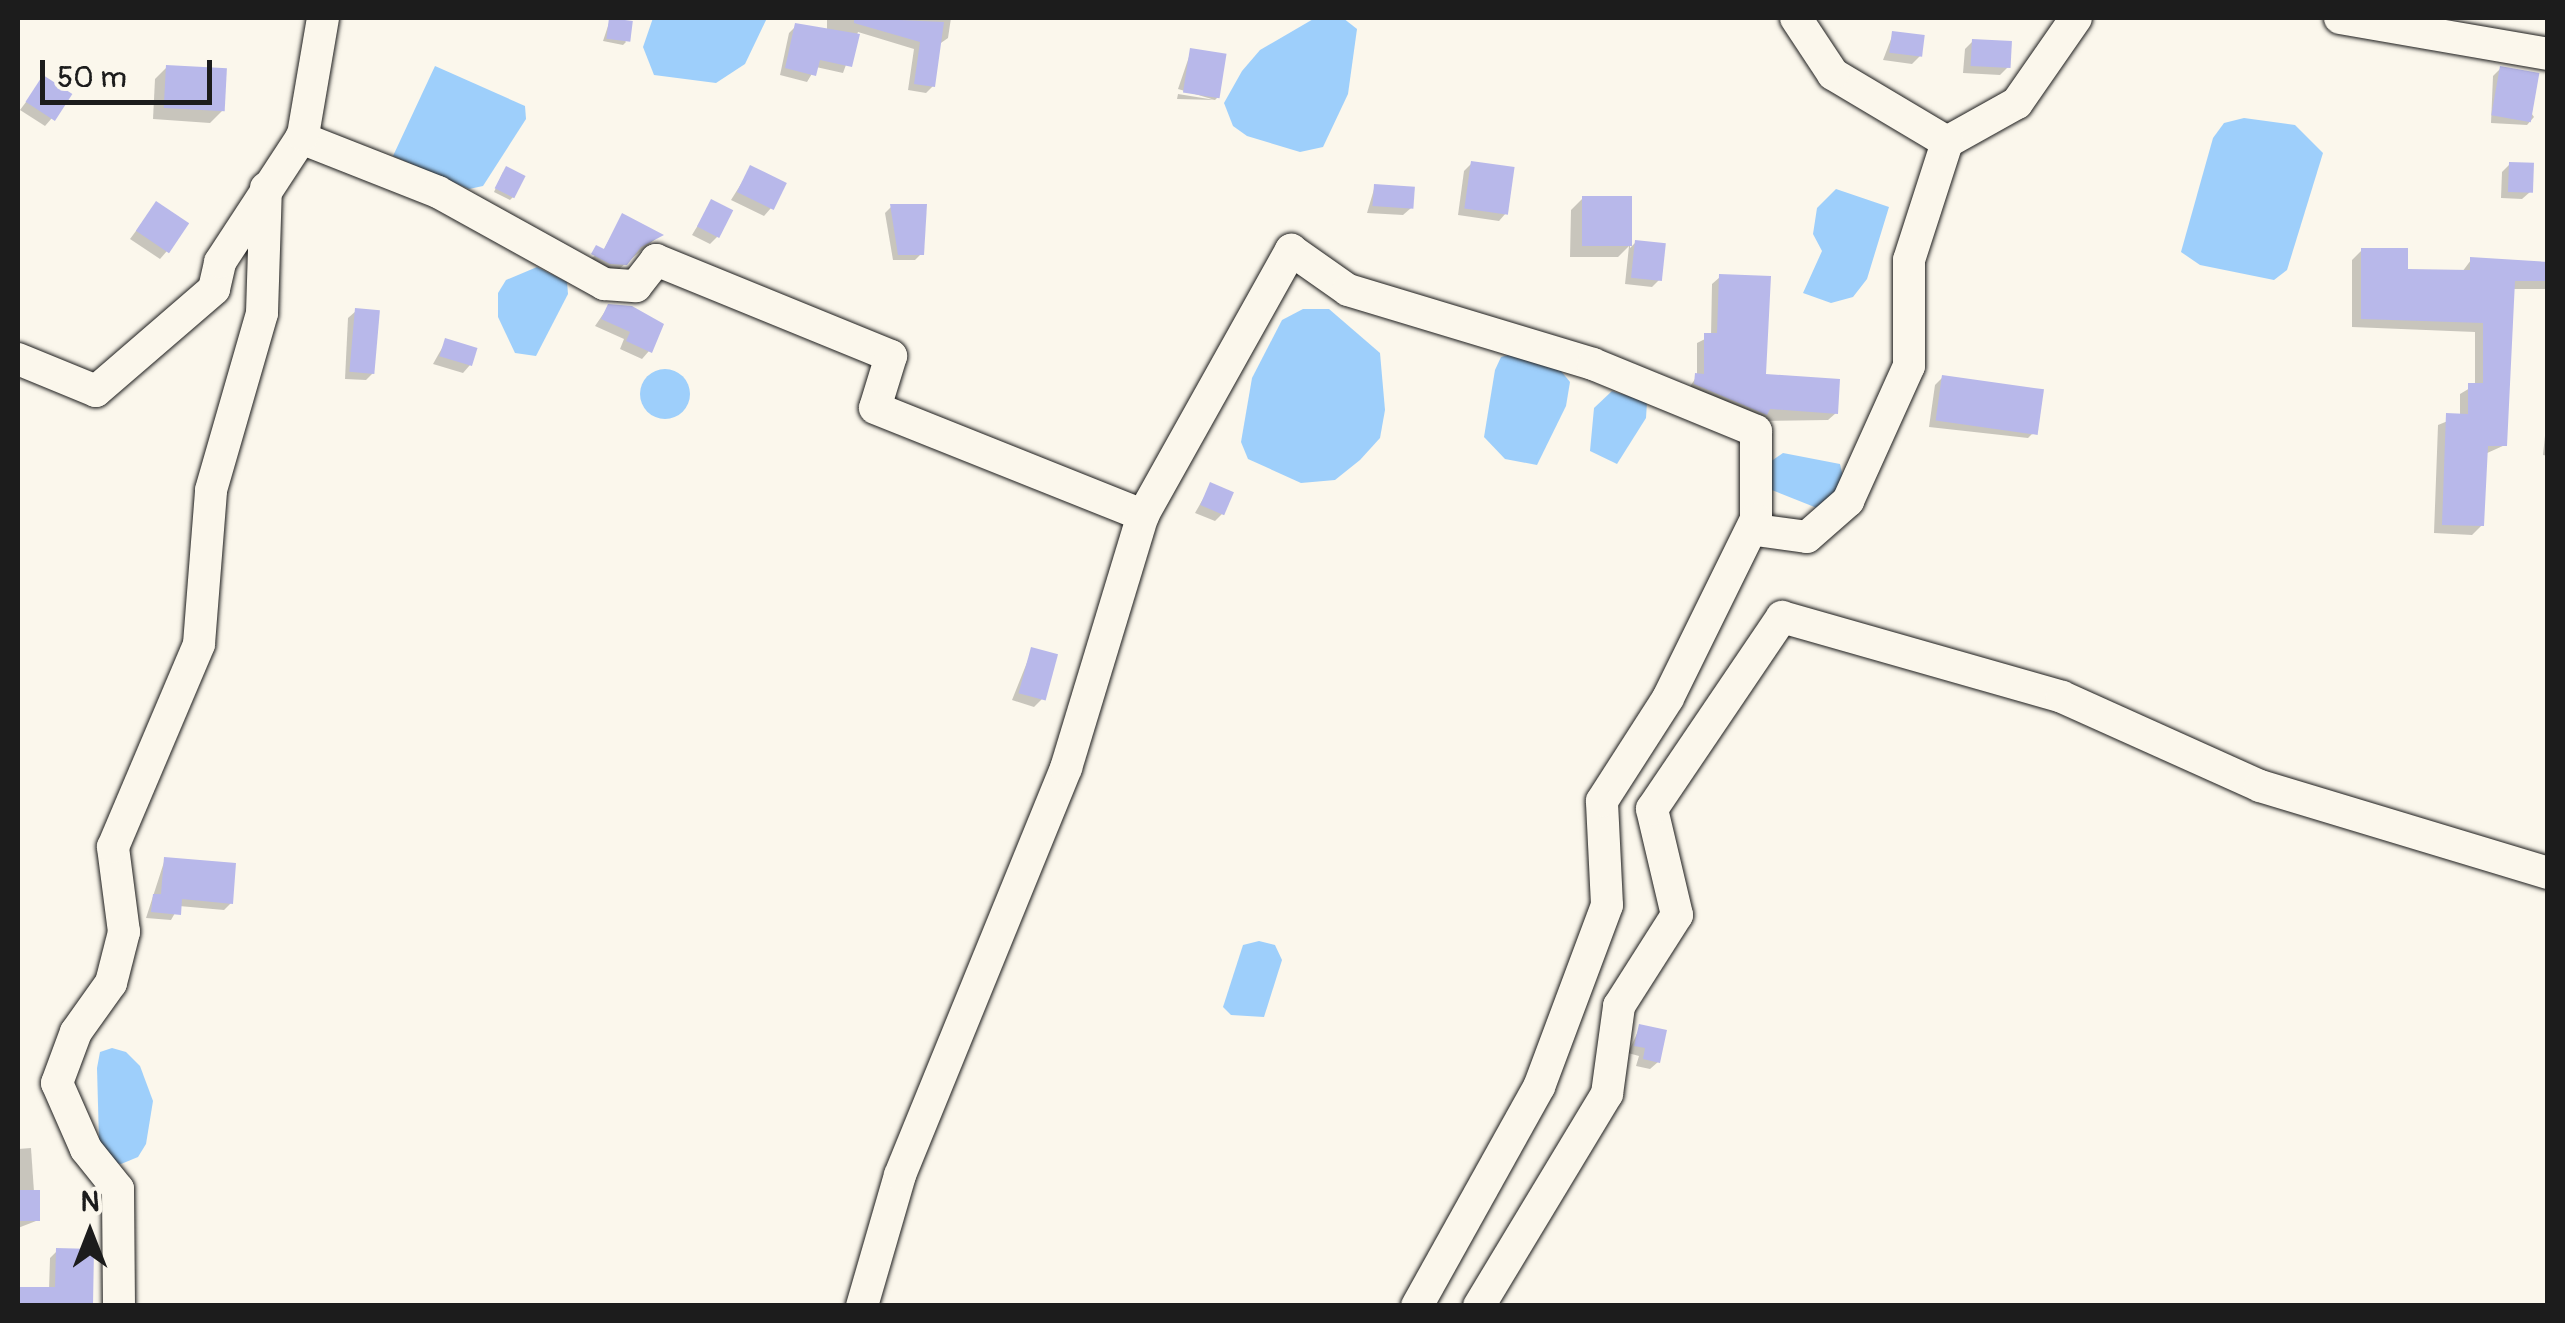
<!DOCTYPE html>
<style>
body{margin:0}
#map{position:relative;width:2565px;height:1323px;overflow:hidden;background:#fbf7ec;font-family:Pangolin,sans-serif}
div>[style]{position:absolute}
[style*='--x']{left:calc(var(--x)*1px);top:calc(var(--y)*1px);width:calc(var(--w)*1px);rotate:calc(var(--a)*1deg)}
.water>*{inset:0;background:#9ecffb}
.round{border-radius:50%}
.shadow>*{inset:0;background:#0003}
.building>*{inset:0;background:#b8b8ea;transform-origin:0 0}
.roads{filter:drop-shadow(0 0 2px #1c1c1c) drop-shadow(0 0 2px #1c1c1c)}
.minor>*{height:32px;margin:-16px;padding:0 16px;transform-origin:16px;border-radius:16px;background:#fbf7ec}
span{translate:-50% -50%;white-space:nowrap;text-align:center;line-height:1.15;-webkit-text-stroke:10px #fbf7ec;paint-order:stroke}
.frame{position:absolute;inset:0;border:20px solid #1c1c1c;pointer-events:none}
.north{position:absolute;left:40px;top:1183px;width:100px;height:100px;-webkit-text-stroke:8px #fbf7ec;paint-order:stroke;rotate:0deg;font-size:28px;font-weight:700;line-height:40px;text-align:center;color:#1c1c1c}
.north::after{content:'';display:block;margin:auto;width:35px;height:45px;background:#1c1c1c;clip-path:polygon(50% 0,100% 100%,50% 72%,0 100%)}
.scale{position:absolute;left:40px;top:60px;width:172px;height:45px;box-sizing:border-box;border:5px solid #1c1c1c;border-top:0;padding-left:12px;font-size:30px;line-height:35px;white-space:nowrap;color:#1c1c1c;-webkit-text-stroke:8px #fbf7ec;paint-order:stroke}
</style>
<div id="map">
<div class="water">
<div style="clip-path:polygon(653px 18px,767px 18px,745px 64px,716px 83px,654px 75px,643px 47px)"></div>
<div style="clip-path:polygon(1315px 18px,1343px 18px,1357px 29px,1348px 94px,1323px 147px,1300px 152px,1247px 136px,1233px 126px,1224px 103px,1242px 71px,1260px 50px)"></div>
<div style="clip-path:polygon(435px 66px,525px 106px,526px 119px,483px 186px,469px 189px,393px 156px)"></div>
<div style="clip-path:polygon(2244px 118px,2295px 125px,2323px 153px,2287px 270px,2274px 280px,2200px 265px,2181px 252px,2213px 138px,2224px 123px)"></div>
<div style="clip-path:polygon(1836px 189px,1889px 207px,1867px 279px,1853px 297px,1831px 303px,1803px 293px,1822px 251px,1813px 234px,1817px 208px)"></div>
<div style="clip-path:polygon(537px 267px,567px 282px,568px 294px,536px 356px,515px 353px,498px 317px,498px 293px,506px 280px)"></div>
<div style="clip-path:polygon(1303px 309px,1329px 309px,1380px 353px,1385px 410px,1380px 438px,1360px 460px,1335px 480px,1301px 483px,1248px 459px,1241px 442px,1252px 378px,1282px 320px)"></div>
<div style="clip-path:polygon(1516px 353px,1557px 366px,1570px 382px,1566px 406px,1537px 465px,1505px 459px,1484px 437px,1495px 370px,1501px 357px)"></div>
<div class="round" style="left:640px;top:369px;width:50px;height:50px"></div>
<div style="clip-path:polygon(1612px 391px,1647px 402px,1646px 418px,1617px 464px,1590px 451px,1594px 408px)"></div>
<div style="clip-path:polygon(1783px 453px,1840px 464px,1844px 481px,1822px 510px,1767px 488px,1770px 462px)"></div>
<div style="clip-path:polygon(1259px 941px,1275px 945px,1282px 960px,1264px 1017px,1231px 1015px,1223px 1007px,1243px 945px)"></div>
<div style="clip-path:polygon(112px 1048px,126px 1052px,140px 1066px,153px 1101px,146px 1144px,138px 1157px,121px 1164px,106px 1161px,99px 1141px,97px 1068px,100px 1052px)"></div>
</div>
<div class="shadow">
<div style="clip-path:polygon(827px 18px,951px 18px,948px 38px,938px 45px,933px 86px,926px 93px,908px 90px,914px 49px,858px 32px,843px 73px,816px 67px,807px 82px,780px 75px,789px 33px,796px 26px,827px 33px)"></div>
<div style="clip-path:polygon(610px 20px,626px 42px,623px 45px,603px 41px)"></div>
<div style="clip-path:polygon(1893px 34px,1920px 56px,1912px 64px,1883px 60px)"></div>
<div style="clip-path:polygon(1973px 41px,2008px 67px,2000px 75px,1963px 73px,1965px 49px)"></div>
<div style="clip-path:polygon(1191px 51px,1218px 97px,1215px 100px,1178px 89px)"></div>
<div style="clip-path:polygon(167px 67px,222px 111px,210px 123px,153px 119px,155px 79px)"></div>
<div style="clip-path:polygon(2500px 69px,2534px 117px,2527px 125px,2491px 123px,2493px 76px)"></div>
<div style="clip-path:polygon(44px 78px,52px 118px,45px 126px,20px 110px)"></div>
<div style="clip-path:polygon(1178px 94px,1215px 100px,1177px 99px)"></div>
<div style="clip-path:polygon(1472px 163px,1506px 213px,1499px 221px,1458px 215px,1464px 171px)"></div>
<div style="clip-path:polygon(2510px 164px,2530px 192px,2522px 199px,2501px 198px,2502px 172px)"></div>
<div style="clip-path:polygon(751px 168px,771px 208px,764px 216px,731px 200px)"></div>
<div style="clip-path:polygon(503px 172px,513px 197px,510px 200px,494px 192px)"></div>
<div style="clip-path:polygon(1375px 186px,1411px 208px,1403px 215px,1367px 213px)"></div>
<div style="clip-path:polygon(1583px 198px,1630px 199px,1630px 248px,1636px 242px,1660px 279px,1652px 287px,1625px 284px,1629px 246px,1618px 257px,1570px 257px,1571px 210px)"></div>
<div style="clip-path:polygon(712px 202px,717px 237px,710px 244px,692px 235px)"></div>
<div style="clip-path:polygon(156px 204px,167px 251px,160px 259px,130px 239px)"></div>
<div style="clip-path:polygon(891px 207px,921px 254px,915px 260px,893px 260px,885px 213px)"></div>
<div style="clip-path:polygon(622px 216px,659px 236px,619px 269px,604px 268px,588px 260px,603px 251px)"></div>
<div style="clip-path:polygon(2362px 250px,2405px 272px,2462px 272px,2471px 260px,2548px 264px,2548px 289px,2512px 289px,2505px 445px,2485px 454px,2482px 525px,2472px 535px,2434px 533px,2438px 425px,2460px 416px,2460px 394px,2475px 385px,2475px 332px,2352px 327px,2352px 260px)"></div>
<div style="clip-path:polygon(1720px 277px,1764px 377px,1836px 413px,1828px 420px,1757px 421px,1687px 391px,1697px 376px,1697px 343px,1711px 336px,1712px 284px)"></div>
<div style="clip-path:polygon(608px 307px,649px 351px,642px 359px,620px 349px,624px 339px,595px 326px)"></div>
<div style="clip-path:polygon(356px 311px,373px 373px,366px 380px,345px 379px,348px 318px)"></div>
<div style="clip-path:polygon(446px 341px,470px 365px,463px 373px,433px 364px)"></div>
<div style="clip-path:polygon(1943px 377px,2036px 430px,2028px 438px,1929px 427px,1935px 385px)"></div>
<div style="clip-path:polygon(2547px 416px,2548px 416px,2548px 456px,2543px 455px)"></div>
<div style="clip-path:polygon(1211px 485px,1223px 513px,1215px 521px,1195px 513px)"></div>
<div style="clip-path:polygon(1032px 650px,1042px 699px,1034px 707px,1012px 700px)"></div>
<div style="clip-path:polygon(165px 859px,231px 903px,224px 910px,179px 906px,171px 920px,146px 918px)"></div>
<div style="clip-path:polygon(1640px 1027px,1658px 1062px,1650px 1069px,1636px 1066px,1639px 1056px,1628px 1053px)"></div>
<div style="clip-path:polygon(31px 1148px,36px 1221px,18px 1228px,18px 1149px)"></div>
<div style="clip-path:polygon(18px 1245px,18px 1289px,49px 1290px,50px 1258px,57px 1251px,90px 1306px,18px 1306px)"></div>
</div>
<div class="building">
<div style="left:609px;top:18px;width:24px;height:21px;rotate:7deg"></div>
<div style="clip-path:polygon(854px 18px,944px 22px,935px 87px,914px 84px,920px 42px,854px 23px)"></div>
<div style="clip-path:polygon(795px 23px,860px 34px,852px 67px,820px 60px,816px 76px,785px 68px)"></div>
<div style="left:1892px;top:31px;width:33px;height:22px;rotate:7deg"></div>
<div style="left:1972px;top:39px;width:40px;height:27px;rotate:3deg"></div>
<div style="left:1190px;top:48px;width:37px;height:45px;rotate:9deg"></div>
<div style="left:166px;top:65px;width:61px;height:43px;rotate:3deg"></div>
<div style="left:2500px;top:66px;width:40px;height:50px;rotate:10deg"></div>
<div style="left:43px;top:75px;width:35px;height:32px;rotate:33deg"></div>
<div style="left:1471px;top:161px;width:44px;height:48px;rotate:8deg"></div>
<div style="left:2509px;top:162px;width:25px;height:30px;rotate:2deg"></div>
<div style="left:750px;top:165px;width:41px;height:30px;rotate:26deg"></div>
<div style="left:506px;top:166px;width:22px;height:25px;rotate:27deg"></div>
<div style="left:1374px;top:184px;width:41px;height:22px;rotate:4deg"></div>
<div style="left:1582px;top:196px;width:50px;height:50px"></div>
<div style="left:711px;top:199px;width:25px;height:31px;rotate:27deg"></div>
<div style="left:156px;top:201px;width:40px;height:36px;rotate:34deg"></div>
<div style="clip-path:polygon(890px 204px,927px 204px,924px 255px,898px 255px)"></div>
<div style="clip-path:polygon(622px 213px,664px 235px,641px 247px,627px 265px,610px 264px,591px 254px,596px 245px,604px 249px)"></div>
<div style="left:1635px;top:240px;width:31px;height:38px;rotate:6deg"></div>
<div style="clip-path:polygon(2361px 248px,2408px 248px,2408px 269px,2470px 270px,2470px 257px,2548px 262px,2548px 281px,2515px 281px,2507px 446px,2488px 446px,2484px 526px,2442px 525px,2446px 413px,2468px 414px,2468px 383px,2483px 383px,2483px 323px,2361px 319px)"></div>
<div style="clip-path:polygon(1719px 274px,1771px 276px,1766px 374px,1840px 379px,1838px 414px,1770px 409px,1767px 415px,1694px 384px,1695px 373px,1704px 374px,1704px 333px,1717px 333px)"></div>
<div style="clip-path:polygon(608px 304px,632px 306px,664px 324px,652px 353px,626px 341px,630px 332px,601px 319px)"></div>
<div style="left:355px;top:308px;width:25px;height:64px;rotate:5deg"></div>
<div style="left:445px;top:338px;width:34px;height:19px;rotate:17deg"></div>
<div style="left:1942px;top:375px;width:103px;height:46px;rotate:8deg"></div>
<div style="left:1210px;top:482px;width:26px;height:25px;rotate:23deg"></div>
<div style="left:1031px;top:647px;width:28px;height:48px;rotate:15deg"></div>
<div style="clip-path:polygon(164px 857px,236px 863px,233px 904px,182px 899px,181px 915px,151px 912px,153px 894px,161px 894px)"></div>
<div style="clip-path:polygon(1639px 1024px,1667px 1030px,1660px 1063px,1643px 1059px,1645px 1048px,1634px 1046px)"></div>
<div style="left:18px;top:1190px;width:22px;height:31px"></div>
<div style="clip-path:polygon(56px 1248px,94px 1249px,93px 1306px,18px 1305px,18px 1287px,55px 1287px)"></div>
</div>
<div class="roads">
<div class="minor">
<div style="--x:2340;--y:18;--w:211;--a:9.8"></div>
<div style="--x:301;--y:138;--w:147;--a:21.5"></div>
<div style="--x:438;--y:192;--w:190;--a:29"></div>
<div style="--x:604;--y:284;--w:32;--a:4"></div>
<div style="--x:636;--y:286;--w:33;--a:-52"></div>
<div style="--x:656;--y:260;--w:254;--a:22.2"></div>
<div style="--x:891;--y:356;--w:54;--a:107.1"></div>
<div style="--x:875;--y:408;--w:289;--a:21.8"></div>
<div style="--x:1947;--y:142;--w:80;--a:-29.1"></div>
<div style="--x:2017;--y:103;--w:103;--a:-55.2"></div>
<div style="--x:18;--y:359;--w:84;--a:22.3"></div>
<div style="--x:96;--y:391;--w:156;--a:-40.8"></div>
<div style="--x:214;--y:289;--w:28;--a:-77"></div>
<div style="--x:220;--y:262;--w:152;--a:-56.8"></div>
<div style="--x:303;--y:135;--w:119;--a:-80.3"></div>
<div style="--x:119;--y:1306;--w:117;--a:-90.5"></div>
<div style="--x:118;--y:1189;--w:51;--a:-128.7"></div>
<div style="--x:86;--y:1149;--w:72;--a:-113.7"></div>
<div style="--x:57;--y:1083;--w:54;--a:-69.6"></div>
<div style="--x:76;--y:1032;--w:60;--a:-54.5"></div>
<div style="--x:111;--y:983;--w:53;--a:-75.7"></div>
<div style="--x:124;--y:932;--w:86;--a:-97.4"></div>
<div style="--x:113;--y:847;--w:220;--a:-67"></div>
<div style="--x:199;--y:644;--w:154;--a:-85.5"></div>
<div style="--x:211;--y:490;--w:184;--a:-73.9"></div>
<div style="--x:262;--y:313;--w:125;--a:-88.2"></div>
<div style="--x:862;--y:1306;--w:136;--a:-73.8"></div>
<div style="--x:900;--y:1175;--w:440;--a:-67.8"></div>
<div style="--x:1066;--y:768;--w:264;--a:-73.1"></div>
<div style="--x:1143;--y:515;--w:304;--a:-60.8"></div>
<div style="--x:1291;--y:250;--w:70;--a:35.1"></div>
<div style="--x:1348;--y:290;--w:256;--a:16.8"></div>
<div style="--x:1593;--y:364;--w:176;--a:22.3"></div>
<div style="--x:1756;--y:431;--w:88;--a:90"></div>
<div style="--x:1417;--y:1306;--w:251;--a:-60.9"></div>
<div style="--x:1539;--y:1087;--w:194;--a:-69.5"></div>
<div style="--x:1607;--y:905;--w:104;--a:-92.8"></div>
<div style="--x:1602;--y:801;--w:122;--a:-57.3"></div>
<div style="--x:1668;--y:698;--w:199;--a:-63.8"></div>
<div style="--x:1756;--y:519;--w:11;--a:90"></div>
<div style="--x:1756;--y:530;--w:51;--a:7.8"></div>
<div style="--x:1807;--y:537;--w:55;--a:-41.3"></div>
<div style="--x:1848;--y:501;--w:148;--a:-65.7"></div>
<div style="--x:1909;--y:366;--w:106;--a:-90"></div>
<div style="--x:1909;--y:260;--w:124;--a:-72.1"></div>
<div style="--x:1947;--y:142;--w:133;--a:-149.2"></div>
<div style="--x:1833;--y:74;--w:67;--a:-123.5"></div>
<div style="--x:1479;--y:1306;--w:248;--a:-58.9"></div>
<div style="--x:1607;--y:1094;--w:89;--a:-82.2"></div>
<div style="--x:1619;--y:1006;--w:108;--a:-57.5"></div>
<div style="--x:1677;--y:915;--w:109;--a:-103.3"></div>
<div style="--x:1652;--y:809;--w:232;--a:-55.9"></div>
<div style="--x:1782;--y:617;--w:291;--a:15.9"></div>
<div style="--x:2062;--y:697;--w:217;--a:24.2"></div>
<div style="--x:2260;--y:786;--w:301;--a:16.8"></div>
</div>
</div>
<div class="frame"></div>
<div class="north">N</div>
<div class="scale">50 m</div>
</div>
